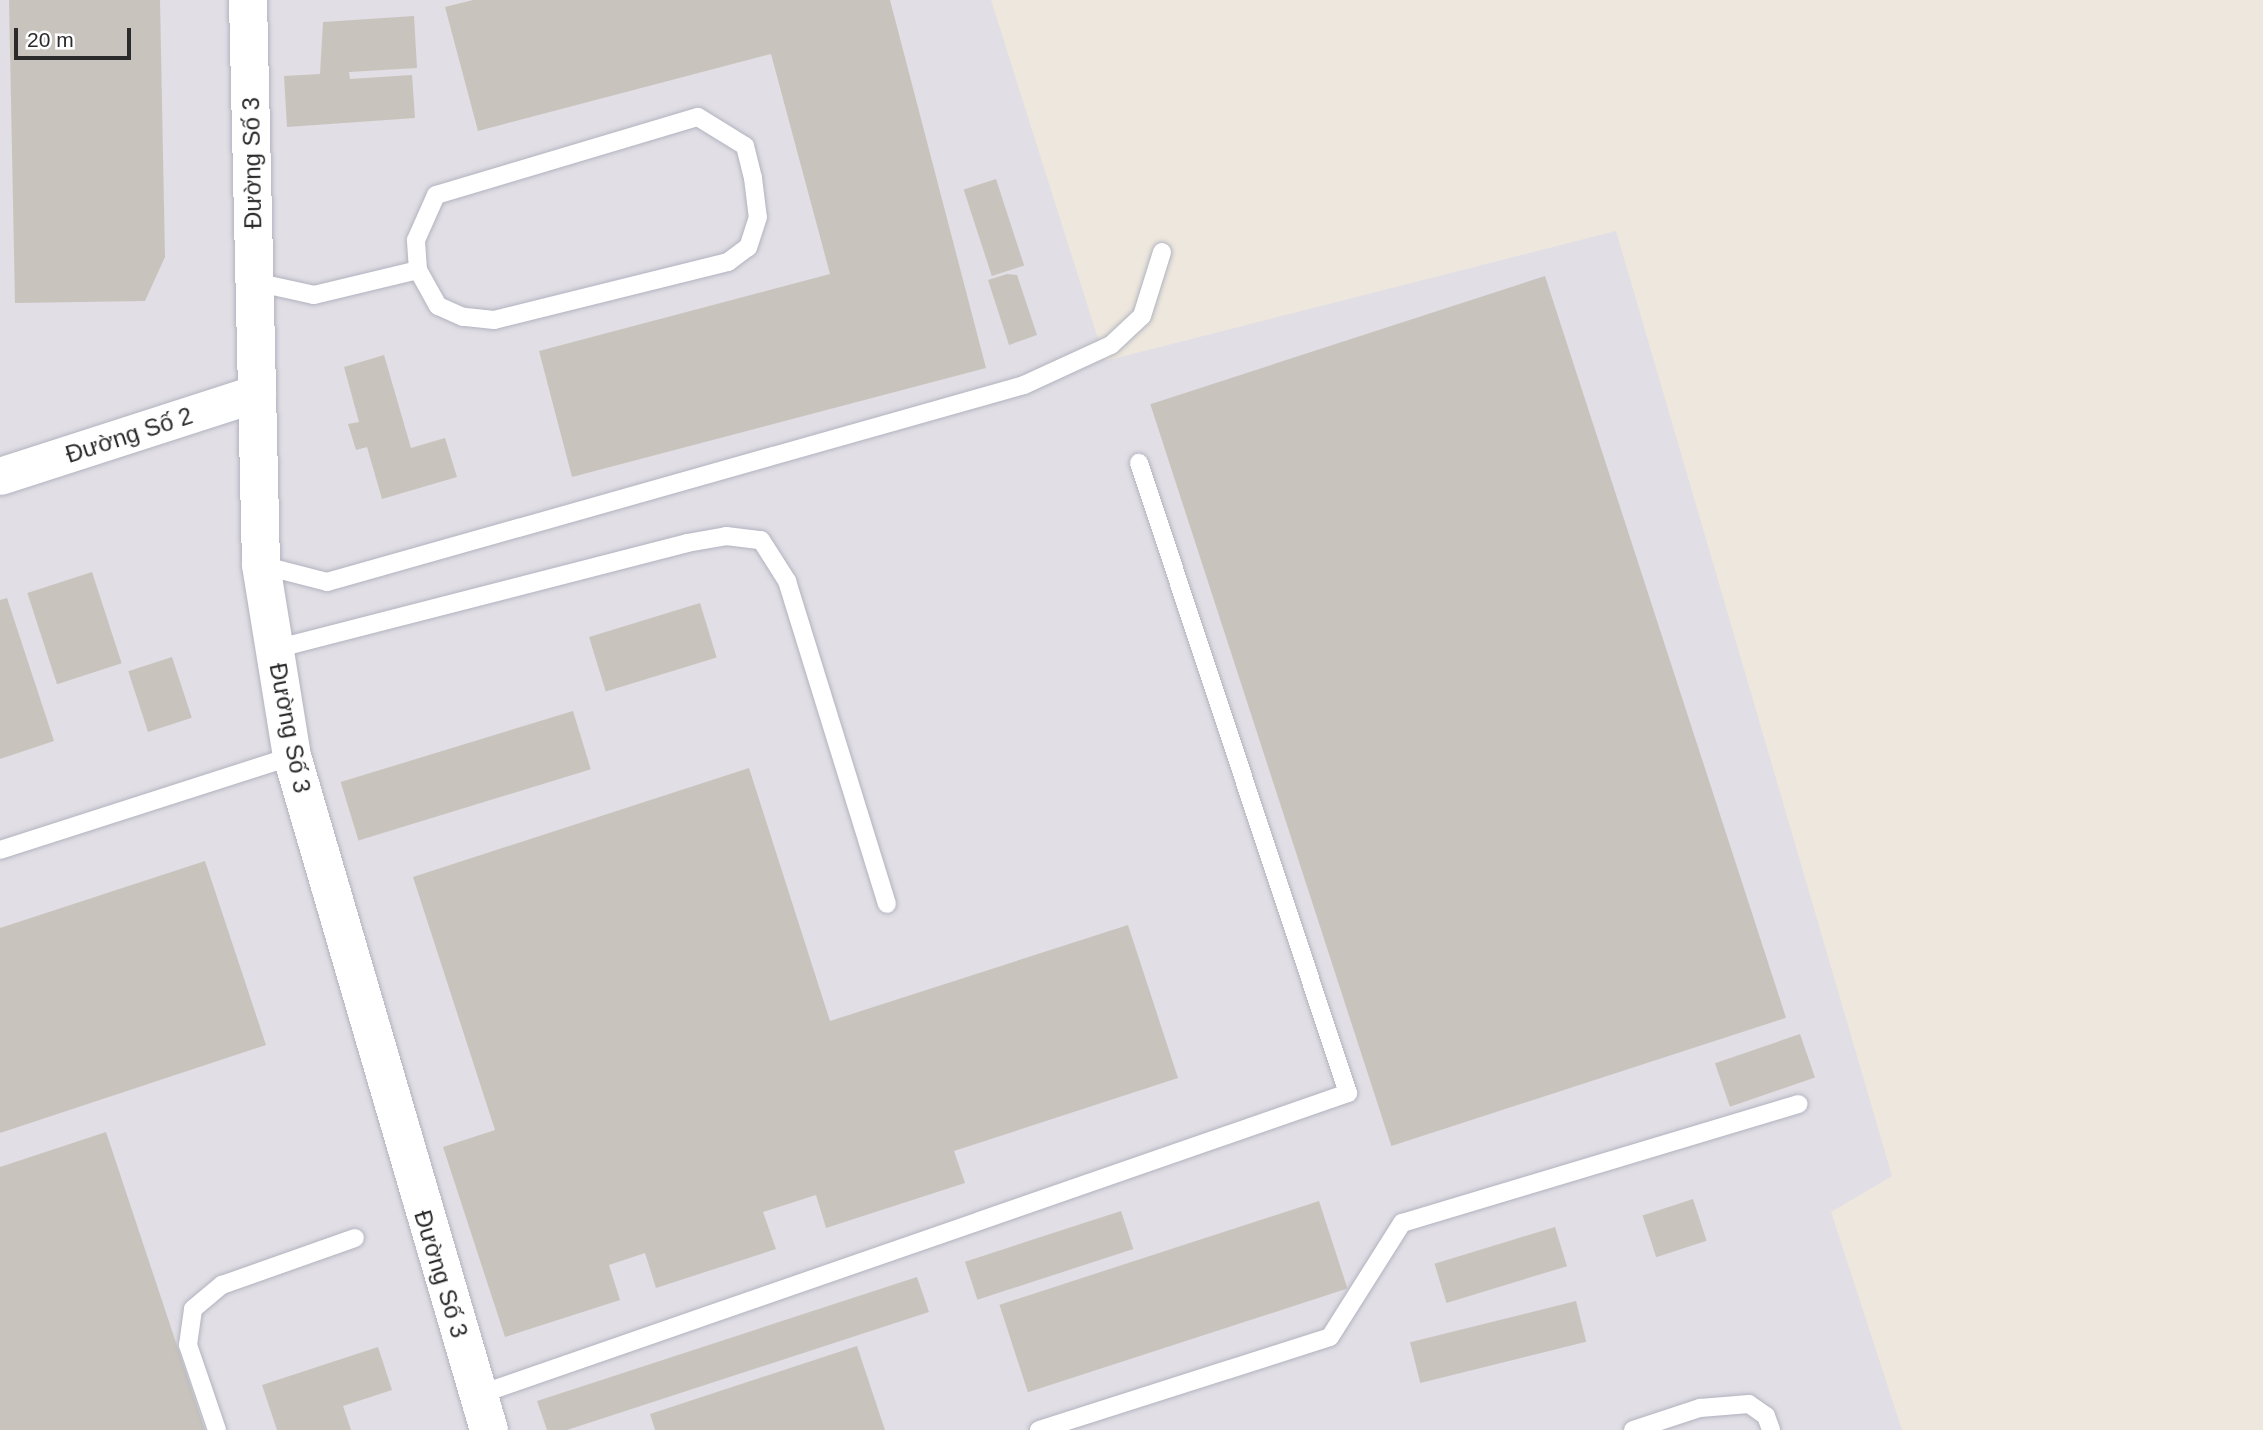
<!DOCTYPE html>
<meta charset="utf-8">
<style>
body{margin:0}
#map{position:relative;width:2263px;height:1430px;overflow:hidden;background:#ede7dd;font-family:Helvetica,sans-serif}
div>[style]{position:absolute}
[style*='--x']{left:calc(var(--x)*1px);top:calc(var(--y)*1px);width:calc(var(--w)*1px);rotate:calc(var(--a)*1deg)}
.industrial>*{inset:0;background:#e1dee5}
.building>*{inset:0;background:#c8c4bd;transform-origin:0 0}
.roads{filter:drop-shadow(0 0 2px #b1b3bf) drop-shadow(0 0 2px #b1b3bf)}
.lane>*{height:18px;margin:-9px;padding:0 9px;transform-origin:9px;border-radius:9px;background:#fff}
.street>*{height:37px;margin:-18.5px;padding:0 18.5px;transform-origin:18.5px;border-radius:18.5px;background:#fff}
.secondary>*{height:38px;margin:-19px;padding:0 19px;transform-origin:19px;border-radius:19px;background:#fff}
span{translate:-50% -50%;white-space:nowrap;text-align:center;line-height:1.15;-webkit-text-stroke:5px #fff;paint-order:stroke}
.street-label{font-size:24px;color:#2b2b2b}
.scale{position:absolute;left:14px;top:28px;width:117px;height:32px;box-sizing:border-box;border:4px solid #2b2b2b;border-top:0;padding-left:9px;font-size:21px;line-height:24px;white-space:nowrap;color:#2b2b2b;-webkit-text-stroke:5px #fff;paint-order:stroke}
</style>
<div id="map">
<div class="industrial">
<div style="clip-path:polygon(0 0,991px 0,1105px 361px,1616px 231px,1892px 1176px,1831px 1212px,1902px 1430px,0 1430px)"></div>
</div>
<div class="building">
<div style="clip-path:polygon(9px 0,160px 0,165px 257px,145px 301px,15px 303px)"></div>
<div style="clip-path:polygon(473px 0,890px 0,986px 368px,572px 477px,539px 351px,830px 274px,771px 54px,478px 131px,445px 7px)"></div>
<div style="clip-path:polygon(414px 16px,417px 68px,349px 72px,350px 79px,412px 75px,415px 118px,287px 127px,284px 76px,320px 74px,323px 22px)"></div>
<div style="left:996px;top:179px;width:91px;height:34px;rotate:72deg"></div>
<div style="clip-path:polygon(1007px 274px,1017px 275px,1037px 335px,1009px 345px,988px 280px)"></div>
<div style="left:1545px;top:276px;width:780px;height:415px;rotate:72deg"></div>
<div style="clip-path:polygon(384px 355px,411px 448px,445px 438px,457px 477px,382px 499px,367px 447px,356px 450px,348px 424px,359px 422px,344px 367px)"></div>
<div style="left:92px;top:572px;width:96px;height:68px;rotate:72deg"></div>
<div style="clip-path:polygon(7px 598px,54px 741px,0 759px,0 600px)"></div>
<div style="left:700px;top:603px;width:57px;height:116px;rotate:73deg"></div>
<div style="left:172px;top:657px;width:64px;height:46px;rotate:72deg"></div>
<div style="left:573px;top:711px;width:61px;height:243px;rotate:73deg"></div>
<div style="clip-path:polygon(749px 768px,830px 1021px,1128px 925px,1178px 1078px,954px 1151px,965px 1183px,826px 1228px,816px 1195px,763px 1212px,776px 1249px,656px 1288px,645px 1253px,609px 1265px,620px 1300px,505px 1337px,443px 1147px,495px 1130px,413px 877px)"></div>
<div style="clip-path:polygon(205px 861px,266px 1045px,0 1133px,0 928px)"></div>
<div style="left:1800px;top:1034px;width:46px;height:90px;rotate:71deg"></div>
<div style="clip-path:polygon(106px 1132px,205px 1430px,0 1430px,0 1167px)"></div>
<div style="left:1693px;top:1199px;width:44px;height:53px;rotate:72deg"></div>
<div style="left:1319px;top:1201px;width:92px;height:336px;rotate:72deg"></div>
<div style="left:1121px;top:1211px;width:40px;height:164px;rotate:72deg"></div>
<div style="left:1555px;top:1227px;width:41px;height:126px;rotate:73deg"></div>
<div style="clip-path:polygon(917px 1277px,929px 1312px,567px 1430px,547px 1430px,537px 1401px)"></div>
<div style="left:1576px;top:1301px;width:42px;height:171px;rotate:76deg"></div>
<div style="clip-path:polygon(857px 1346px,885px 1430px,655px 1430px,650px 1414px)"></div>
<div style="clip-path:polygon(378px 1347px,392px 1390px,343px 1406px,351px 1430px,277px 1430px,262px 1385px)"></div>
</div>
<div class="roads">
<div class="lane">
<div style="--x:698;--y:117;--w:55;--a:31.7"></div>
<div style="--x:745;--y:146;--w:33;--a:76"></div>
<div style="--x:753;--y:178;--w:39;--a:83"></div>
<div style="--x:758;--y:217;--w:32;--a:108"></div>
<div style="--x:748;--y:247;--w:25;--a:143"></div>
<div style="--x:728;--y:262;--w:241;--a:166.1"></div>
<div style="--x:494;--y:320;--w:31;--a:-174"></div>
<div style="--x:463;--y:317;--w:27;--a:-156"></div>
<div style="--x:438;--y:306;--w:41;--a:-119.1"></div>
<div style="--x:418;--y:270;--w:30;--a:-94"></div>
<div style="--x:416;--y:240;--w:49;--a:-66"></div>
<div style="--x:436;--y:195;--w:273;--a:-16.6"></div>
<div style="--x:255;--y:282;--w:60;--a:12.4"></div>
<div style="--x:314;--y:295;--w:107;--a:-13.5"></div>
<div style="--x:261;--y:565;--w:68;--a:14.4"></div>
<div style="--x:327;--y:582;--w:724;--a:-15.78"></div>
<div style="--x:1024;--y:385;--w:96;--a:-24.7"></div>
<div style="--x:1111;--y:345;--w:42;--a:-43.1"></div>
<div style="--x:1142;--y:316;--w:67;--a:-72.6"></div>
<div style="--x:275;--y:649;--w:425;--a:-14.4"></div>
<div style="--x:687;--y:543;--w:40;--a:-10"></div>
<div style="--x:726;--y:536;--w:35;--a:7"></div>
<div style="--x:761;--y:540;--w:49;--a:57.6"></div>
<div style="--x:787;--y:581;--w:338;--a:72.8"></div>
<div style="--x:0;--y:850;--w:307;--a:-17.8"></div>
<div style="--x:478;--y:1395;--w:921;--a:-19.14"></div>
<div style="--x:1348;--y:1093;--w:664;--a:-108.35"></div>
<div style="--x:217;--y:1430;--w:90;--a:-108.8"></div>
<div style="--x:188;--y:1345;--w:36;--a:-82"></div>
<div style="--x:193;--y:1309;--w:38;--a:-40"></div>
<div style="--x:222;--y:1285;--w:141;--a:-19.5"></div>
<div style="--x:1039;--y:1430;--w:305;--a:-17.7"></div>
<div style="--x:1330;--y:1337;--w:135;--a:-57.7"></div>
<div style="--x:1402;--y:1223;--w:414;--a:-16.7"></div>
<div style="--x:1633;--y:1430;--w:71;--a:-18.2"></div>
<div style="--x:1700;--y:1408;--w:49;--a:-4.7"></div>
<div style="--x:1749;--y:1404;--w:21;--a:35"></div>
<div style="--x:1766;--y:1416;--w:15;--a:70"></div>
</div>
<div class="street">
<div style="--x:0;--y:476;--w:270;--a:-17.9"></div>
</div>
<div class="secondary">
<div style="--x:248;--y:0;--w:565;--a:88.68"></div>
<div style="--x:261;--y:565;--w:193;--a:80.8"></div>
<div style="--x:292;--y:756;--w:702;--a:73.71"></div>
</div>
</div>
<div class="street-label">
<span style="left:252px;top:163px;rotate:-91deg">Đường Số 3</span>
<span style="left:129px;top:435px;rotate:-18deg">Đường Số 2</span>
<span style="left:290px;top:728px;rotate:79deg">Đường Số 3</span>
<span style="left:441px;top:1274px;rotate:73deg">Đường Số 3</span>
</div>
<div class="scale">20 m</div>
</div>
